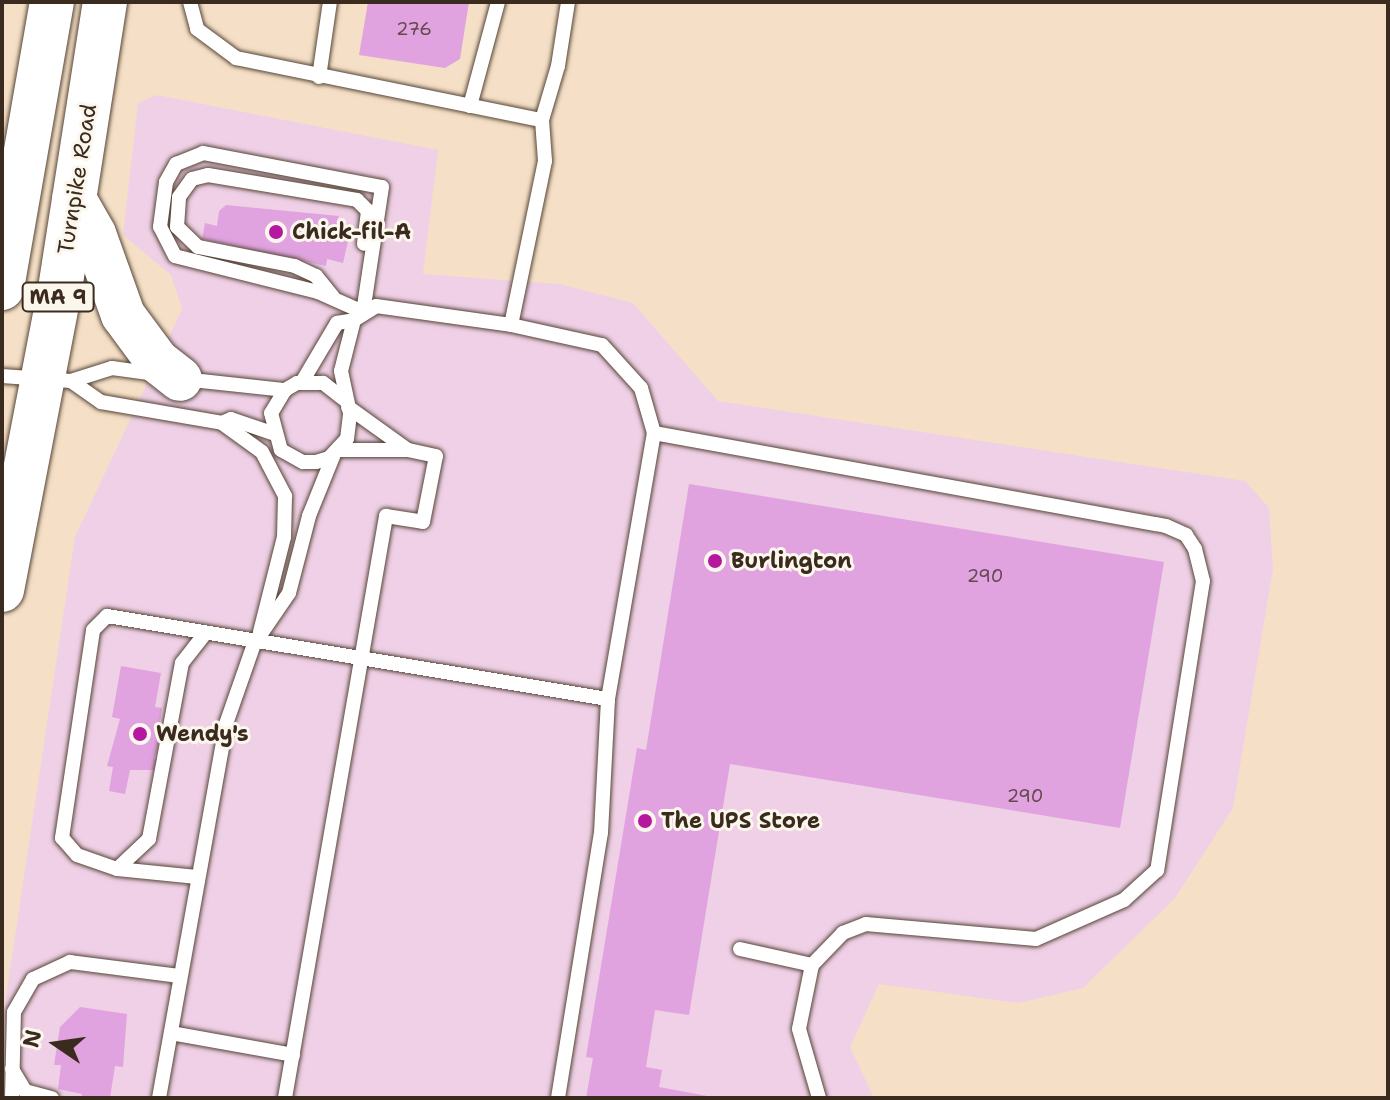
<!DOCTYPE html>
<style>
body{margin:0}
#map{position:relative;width:1390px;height:1100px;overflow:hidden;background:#f5e0c7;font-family:"Shantell Sans",sans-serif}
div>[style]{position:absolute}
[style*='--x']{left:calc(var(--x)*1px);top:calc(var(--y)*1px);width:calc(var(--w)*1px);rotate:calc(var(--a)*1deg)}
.built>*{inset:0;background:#efd0e6}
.building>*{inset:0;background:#e0a3df}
.roads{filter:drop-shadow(0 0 2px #574537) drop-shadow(0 0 2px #574537)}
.service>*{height:14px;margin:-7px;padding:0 7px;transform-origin:7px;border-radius:7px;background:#fff}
.trunk>*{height:44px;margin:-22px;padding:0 22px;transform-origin:22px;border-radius:22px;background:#fff}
.dots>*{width:22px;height:22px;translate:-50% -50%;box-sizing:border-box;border:4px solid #fbf7ec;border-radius:50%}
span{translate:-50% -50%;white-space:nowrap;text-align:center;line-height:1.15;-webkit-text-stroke:6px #fbf7ec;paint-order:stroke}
.number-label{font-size:18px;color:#64484e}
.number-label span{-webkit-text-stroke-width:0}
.shield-label span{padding:2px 6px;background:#fbf7ec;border:2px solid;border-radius:6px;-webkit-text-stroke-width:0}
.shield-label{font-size:20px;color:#3b2a1e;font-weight:700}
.street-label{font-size:22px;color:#3b2a1e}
.poi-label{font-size:22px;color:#3b2a1e;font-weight:700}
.left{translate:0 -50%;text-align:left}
.frame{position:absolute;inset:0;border:4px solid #3b2a1e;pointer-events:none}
.north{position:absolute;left:16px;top:1004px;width:80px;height:80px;-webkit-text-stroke:6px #fbf7ec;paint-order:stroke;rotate:283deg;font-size:22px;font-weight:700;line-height:32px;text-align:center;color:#3b2a1e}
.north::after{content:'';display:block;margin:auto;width:28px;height:36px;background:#3b2a1e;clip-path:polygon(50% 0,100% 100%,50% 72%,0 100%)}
</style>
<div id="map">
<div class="built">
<div style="clip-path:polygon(157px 95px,438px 150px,423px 274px,559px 284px,633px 303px,718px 401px,1245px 481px,1269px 508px,1273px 569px,1233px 808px,1175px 898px,1083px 988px,1018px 1003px,879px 984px,850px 1047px,874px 1098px,2px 1098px,2px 1023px,75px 537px,182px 309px,171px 275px,123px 235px,138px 103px)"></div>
</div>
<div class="building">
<div style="clip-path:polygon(368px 2px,469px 2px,460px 59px,445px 68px,359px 55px)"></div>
<div style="clip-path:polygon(226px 205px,339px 216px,336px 223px,352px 224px,343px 263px,327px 259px,326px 266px,202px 239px,205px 223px,217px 226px,219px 211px)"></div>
<div style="clip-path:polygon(689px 484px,1164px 562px,1120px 828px,730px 764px,689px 1015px,655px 1010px,646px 1067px,662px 1070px,659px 1087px,718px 1098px,586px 1098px,593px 1058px,586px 1057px,637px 748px,646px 750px)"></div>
<div style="clip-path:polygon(121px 666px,161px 673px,155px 707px,162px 708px,159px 729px,163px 729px,154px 759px,159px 760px,157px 770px,130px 770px,125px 794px,109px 791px,113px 767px,107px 766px,120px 719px,112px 717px)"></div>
<div style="clip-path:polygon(80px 1007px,127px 1014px,123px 1067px,115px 1066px,110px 1098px,81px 1098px,82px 1094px,58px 1089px,61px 1065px,54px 1065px,60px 1027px)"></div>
</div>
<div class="roads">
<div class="service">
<div style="--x:190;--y:2;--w:28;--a:75"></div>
<div style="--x:197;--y:29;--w:49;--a:36.6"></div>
<div style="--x:236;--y:58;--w:312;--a:11.5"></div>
<div style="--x:542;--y:120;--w:41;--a:85.8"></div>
<div style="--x:545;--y:161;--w:167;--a:101.7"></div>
<div style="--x:511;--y:325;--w:93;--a:12.4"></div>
<div style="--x:602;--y:345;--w:58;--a:47.8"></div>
<div style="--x:641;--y:388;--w:47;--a:73.9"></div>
<div style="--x:654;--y:433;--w:520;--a:10.29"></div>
<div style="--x:1166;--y:526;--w:22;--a:24"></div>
<div style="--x:1186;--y:535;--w:17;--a:57"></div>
<div style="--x:1195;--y:549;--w:33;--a:76"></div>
<div style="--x:1203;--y:581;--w:293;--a:99"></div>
<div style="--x:1157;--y:870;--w:45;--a:137.7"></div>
<div style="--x:1124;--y:900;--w:96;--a:156.1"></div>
<div style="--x:1036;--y:939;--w:171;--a:-175"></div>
<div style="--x:866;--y:924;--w:25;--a:159"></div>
<div style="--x:843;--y:933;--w:45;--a:134.1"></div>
<div style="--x:812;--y:965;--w:65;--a:101.5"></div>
<div style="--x:799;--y:1029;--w:72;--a:73.8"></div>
<div style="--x:319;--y:77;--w:76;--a:-81.7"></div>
<div style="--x:470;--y:106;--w:108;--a:-74.9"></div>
<div style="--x:542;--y:120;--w:56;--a:-73.5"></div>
<div style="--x:558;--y:66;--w:65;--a:-81.1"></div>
<div style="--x:203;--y:153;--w:182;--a:10.8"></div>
<div style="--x:382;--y:187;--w:126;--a:98.6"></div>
<div style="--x:363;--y:312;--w:49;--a:-156"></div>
<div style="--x:318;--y:292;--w:147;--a:-165.9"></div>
<div style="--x:175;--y:256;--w:33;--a:-117"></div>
<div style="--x:160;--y:227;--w:45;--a:-82.4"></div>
<div style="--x:166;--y:182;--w:21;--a:-61"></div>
<div style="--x:176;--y:164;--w:29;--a:-22"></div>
<div style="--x:333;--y:297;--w:27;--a:-129"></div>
<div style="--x:316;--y:276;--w:23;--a:-155"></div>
<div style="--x:295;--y:266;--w:99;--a:-168.9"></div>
<div style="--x:198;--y:247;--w:29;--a:-136"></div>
<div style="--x:177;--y:227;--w:30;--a:-86"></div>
<div style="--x:179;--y:197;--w:22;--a:-54"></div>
<div style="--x:192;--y:179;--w:16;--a:-14"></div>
<div style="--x:208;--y:175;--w:151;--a:9.5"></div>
<div style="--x:357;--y:200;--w:16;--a:45"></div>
<div style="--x:368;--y:211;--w:33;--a:97"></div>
<div style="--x:2;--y:376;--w:69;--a:4.1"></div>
<div style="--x:71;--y:381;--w:43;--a:-17.6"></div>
<div style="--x:112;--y:368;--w:43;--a:7.9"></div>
<div style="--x:183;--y:379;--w:103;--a:6.2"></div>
<div style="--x:71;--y:381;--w:37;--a:35"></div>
<div style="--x:101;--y:402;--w:123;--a:9.8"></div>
<div style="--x:222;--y:423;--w:10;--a:-24"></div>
<div style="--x:231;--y:419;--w:43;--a:18.9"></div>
<div style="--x:302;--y:382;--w:69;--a:-59.3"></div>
<div style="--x:337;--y:323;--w:17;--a:-10"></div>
<div style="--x:354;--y:320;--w:26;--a:-32"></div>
<div style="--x:376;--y:306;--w:136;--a:8"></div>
<div style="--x:345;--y:400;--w:28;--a:-142"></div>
<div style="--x:323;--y:383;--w:26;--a:180"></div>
<div style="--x:297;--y:383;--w:14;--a:150"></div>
<div style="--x:285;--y:390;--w:27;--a:121"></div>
<div style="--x:271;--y:413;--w:38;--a:75"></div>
<div style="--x:281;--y:450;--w:25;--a:29"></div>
<div style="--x:303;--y:462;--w:13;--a:0"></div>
<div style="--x:316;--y:462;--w:14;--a:-17"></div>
<div style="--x:329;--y:458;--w:26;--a:-47"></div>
<div style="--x:347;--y:439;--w:26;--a:-83"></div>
<div style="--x:350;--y:413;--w:43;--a:-102.1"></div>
<div style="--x:341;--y:371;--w:53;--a:-75.7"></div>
<div style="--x:348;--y:407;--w:74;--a:35.6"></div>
<div style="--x:222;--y:423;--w:49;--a:35.9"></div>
<div style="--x:262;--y:452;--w:50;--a:62.4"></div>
<div style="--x:285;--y:496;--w:41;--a:91.4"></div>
<div style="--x:284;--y:537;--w:98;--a:104.2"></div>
<div style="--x:117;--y:869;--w:44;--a:-43.2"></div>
<div style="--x:149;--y:839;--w:179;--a:-79.4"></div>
<div style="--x:182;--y:663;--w:37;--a:-52"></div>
<div style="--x:197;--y:877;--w:80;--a:-174.3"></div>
<div style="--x:117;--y:869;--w:42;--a:-160.7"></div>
<div style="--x:77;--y:855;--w:23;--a:-131"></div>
<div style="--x:62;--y:838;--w:210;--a:-81.5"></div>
<div style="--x:93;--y:630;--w:20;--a:-45"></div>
<div style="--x:107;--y:616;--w:508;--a:9.41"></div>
<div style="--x:740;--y:949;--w:74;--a:12.5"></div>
<div style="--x:171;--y:1033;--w:124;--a:10.2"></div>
<div style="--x:12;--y:1069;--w:26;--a:59"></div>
<div style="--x:25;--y:1091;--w:28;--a:15"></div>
<div style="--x:12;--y:1098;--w:86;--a:-88.7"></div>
<div style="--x:14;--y:1012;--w:38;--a:-60"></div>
<div style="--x:33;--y:979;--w:41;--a:-24.7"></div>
<div style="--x:70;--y:962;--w:111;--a:7.3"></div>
<div style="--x:159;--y:1098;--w:380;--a:-79.8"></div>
<div style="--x:226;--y:724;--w:85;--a:-70.7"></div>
<div style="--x:254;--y:644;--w:62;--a:-55.5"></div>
<div style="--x:289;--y:593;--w:80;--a:-75.4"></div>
<div style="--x:309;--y:516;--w:67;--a:-68"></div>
<div style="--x:285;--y:1098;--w:591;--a:-80.15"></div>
<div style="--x:386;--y:516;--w:37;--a:9"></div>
<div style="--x:423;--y:522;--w:67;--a:-78.9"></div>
<div style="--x:436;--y:456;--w:29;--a:-168"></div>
<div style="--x:408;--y:450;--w:69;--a:180"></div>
<div style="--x:558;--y:1098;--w:268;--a:-80.8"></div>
<div style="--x:601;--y:833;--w:134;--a:-87"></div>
<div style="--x:608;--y:699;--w:270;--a:-80.2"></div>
</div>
<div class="trunk">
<div style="--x:74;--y:199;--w:40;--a:60.3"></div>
<div style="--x:94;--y:234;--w:86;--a:70.3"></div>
<div style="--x:123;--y:315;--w:57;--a:53.5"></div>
<div style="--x:157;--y:361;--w:29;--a:38"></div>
<div style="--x:2;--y:288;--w:290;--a:-80.1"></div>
<div style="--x:2;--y:590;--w:307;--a:-79.1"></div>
<div style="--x:60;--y:289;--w:291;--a:-81.1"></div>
</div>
</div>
<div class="dots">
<div style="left:276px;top:232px;background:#b5179e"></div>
<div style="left:715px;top:561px;background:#b5179e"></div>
<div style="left:140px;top:734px;background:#b5179e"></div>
<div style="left:645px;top:821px;background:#b5179e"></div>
</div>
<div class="number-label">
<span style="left:414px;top:29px">276</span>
<span style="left:985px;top:576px">290</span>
<span style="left:1025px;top:796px">290</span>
</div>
<div class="shield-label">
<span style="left:58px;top:297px">MA 9</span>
</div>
<div class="street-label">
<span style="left:77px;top:179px;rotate:-81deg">Turnpike Road</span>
</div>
<div class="poi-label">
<span class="left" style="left:292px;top:232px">Chick-fil-A</span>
<span class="left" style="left:731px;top:561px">Burlington</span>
<span class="left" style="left:156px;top:734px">Wendy's</span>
<span class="left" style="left:661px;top:821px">The UPS Store</span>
</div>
<div class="frame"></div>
<div class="north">N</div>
</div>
